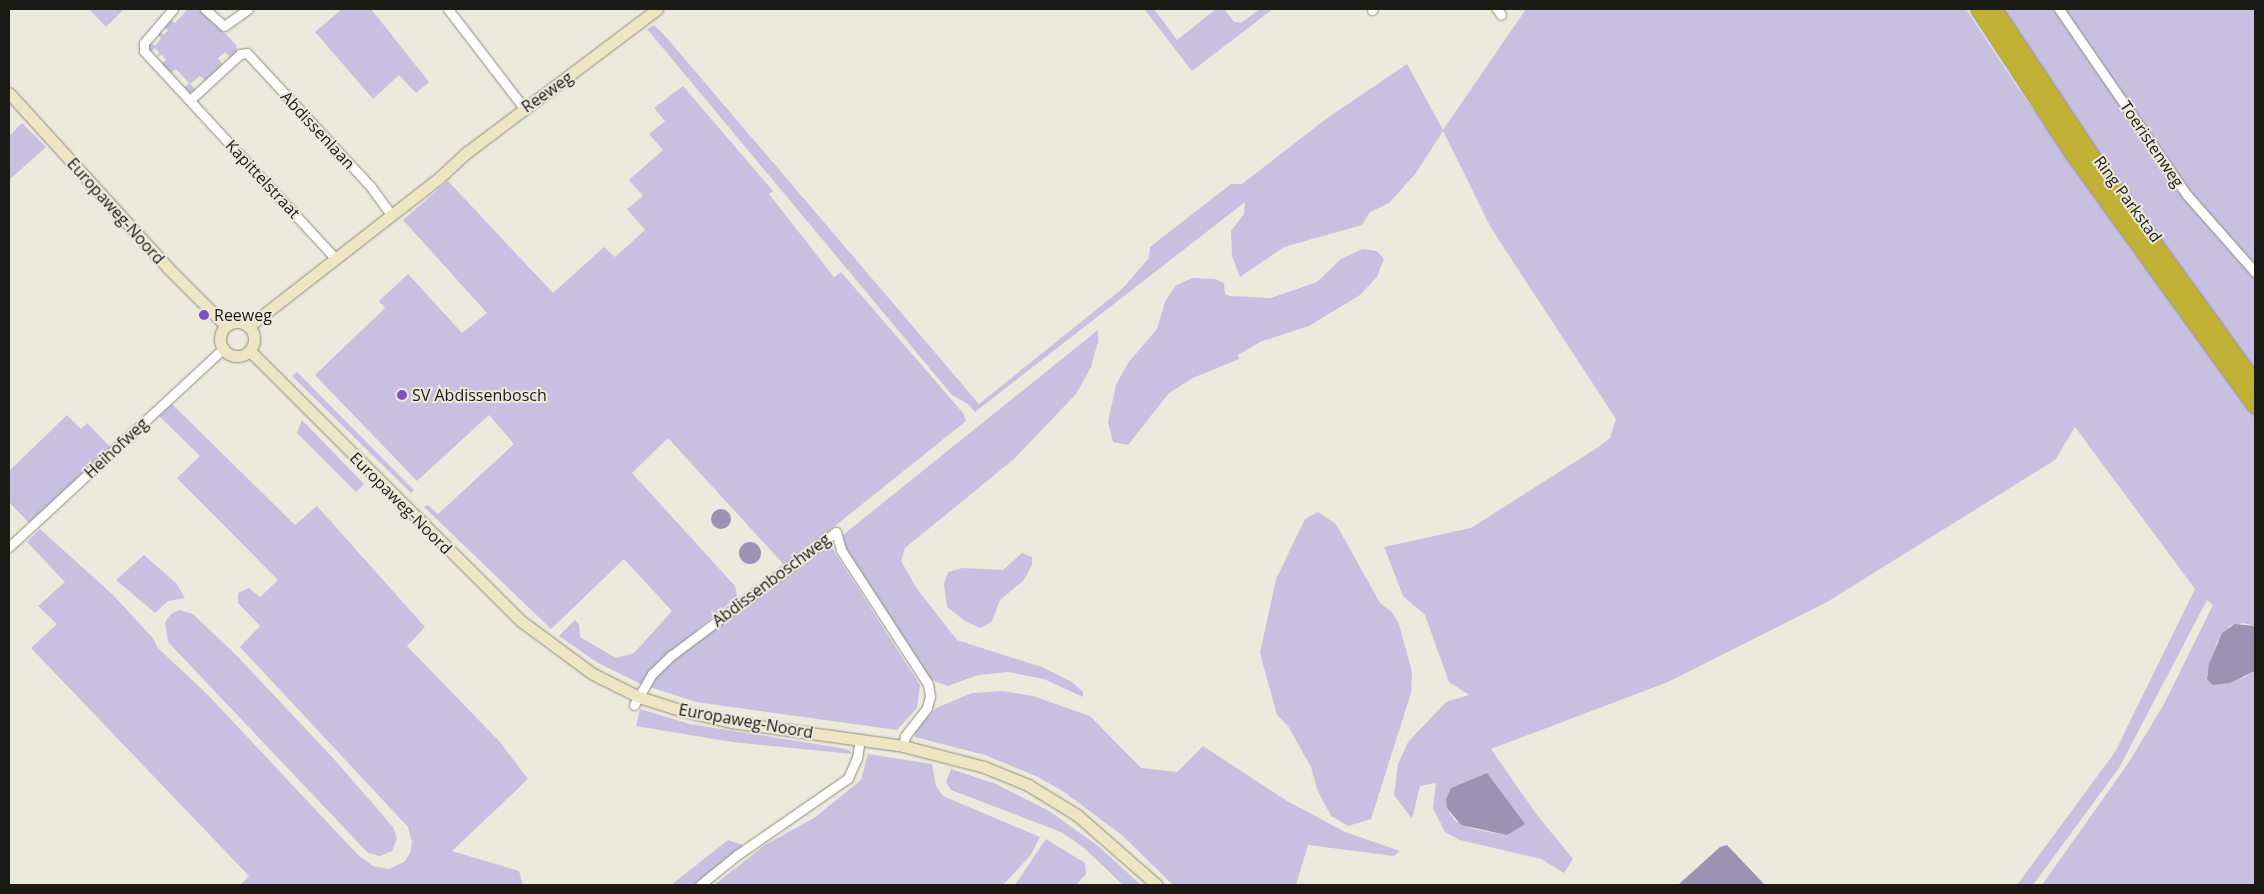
<!DOCTYPE html>
<style>
body{margin:0}
#map{position:relative;width:2264px;height:894px;overflow:hidden;background:#eceadd;font-family:"Open Sans",sans-serif}
div>[style]{position:absolute}
[style*='--x']{left:calc(var(--x)*1px);top:calc(var(--y)*1px);width:calc(var(--w)*1px);rotate:calc(var(--a)*1deg)}
.green>*{inset:0;background:#c8c0e0}
.water>*{inset:0;background:#9c92b4}
.round{border-radius:50%}
.roads{filter:drop-shadow(0 0 1px #8e8d80) drop-shadow(0 0 1px #8e8d80)}
.street>*{height:9px;margin:-4.5px;padding:0 4.5px;transform-origin:4.5px;border-radius:4.5px;background:#fff}
.secondary>*{height:11px;margin:-5.5px;padding:0 5.5px;transform-origin:5.5px;border-radius:5.5px;background:#ece7c2}
.secondary>.ring{margin:-5.5px;padding:0;box-sizing:content-box;background:none;border:11px solid #ece7c2;border-radius:50%}
.highway>*{height:15px;margin:-7.5px;padding:0 7.5px;transform-origin:7.5px;border-radius:7.5px;background:#c0b034}
.dots>*{width:14px;height:14px;translate:-50% -50%;box-sizing:border-box;border:2px solid #eceadd;border-radius:50%}
span{translate:-50% -50%;white-space:nowrap;text-align:center;line-height:1.15;-webkit-text-stroke:4px #eceadd;paint-order:stroke}
.street-label{font-size:16px;color:#1a1a15}
.poi-label{font-size:16px;color:#1a1a15}
.left{translate:0 -50%;text-align:left}
.frame{position:absolute;inset:0;border:10px solid #1a1a15;pointer-events:none}
</style>
<div id="map">
<div class="green">
<div style="clip-path:polygon(89px 9px,124px 9px,106px 27px)"></div>
<div style="clip-path:polygon(188px 9px,202px 9px,236px 45px,237px 51px,231px 58px,225px 52px,218px 58px,223px 65px,206px 81px,200px 76px,190px 84px,196px 90px,190px 93px,184px 88px,189px 83px,176px 69px,170px 74px,161px 64px,166px 60px,162px 55px,155px 57px,160px 53px,155px 48px,151px 52px,147px 49px,150px 42px,155px 46px,161px 38px,156px 34px,158px 31px,164px 35px,168px 30px,163px 25px,169px 19px,175px 23px)"></div>
<div style="clip-path:polygon(342px 9px,371px 9px,429px 82px,416px 93px,399px 75px,373px 99px,315px 32px)"></div>
<div style="clip-path:polygon(1144px 9px,1154px 9px,1177px 40px,1216px 9px,1224px 9px,1234px 22px,1241px 23px,1260px 9px,1273px 9px,1192px 71px)"></div>
<div style="clip-path:polygon(evenodd,1526px 9px,1966px 9px,2017px 87px,2255px 413px,2255px 626px,2243px 623px,2230px 626px,2217px 642px,2207px 675px,2213px 685px,2243px 678px,2255px 671px,2255px 885px,2042px 885px,2129px 762px,2164px 704px,2213px 605px,2207px 600px,2119px 768px,2033px 885px,2017px 885px,2115px 752px,2195px 589px,2075px 427px,2055px 460px,1827px 602px,1668px 682px,1491px 749px,1537px 815px,1573px 859px,1564px 873px,1541px 859px,1460px 840px,1445px 832px,1433px 808px,1436px 783px,1420px 786px,1412px 819px,1394px 795px,1398px 764px,1408px 742px,1446px 702px,1469px 695px,1449px 682px,1425px 615px,1403px 596px,1384px 547px,1471px 528px,1600px 446px,1610px 438px,1616px 419px,1491px 228px,1443px 131px,1416px 173px,1389px 203px,1370px 212px,1362px 225px,1284px 247px,1240px 277px,1232px 256px,1231px 231px,1244px 214px,1245px 202px,975px 412px,968px 404px,952px 395px,647px 29px,654px 25px,666px 37px,979px 404px,1122px 289px,1149px 258px,1150px 247px,1231px 184px,1242px 184px,1326px 119px,1407px 64px,1443px 130px,1526px 9px,1487px 773px,1507px 835px,1473px 829px,1455px 821px,1447px 808px,1446px 799px,1451px 788px,1487px 773px)"></div>
<div style="clip-path:polygon(2003px 9px,2255px 9px,2255px 375px,2108px 172px)"></div>
<div style="clip-path:polygon(683px 86px,773px 191px,769px 194px,834px 277px,841px 272px,963px 413px,966px 421px,785px 566px,668px 438px,632px 473px,735px 586px,737px 596px,651px 670px,643px 685px,598px 663px,559px 636px,575px 620px,579px 624px,580px 637px,616px 658px,634px 653px,672px 611px,624px 559px,551px 629px,424px 507px,428px 505px,438px 514px,514px 444px,489px 415px,417px 481px,315px 375px,385px 308px,379px 301px,408px 274px,462px 333px,487px 313px,403px 220px,448px 181px,553px 293px,604px 247px,615px 257px,645px 230px,627px 209px,643px 196px,629px 180px,663px 150px,649px 134px,665px 121px,654px 108px)"></div>
<div style="clip-path:polygon(22px 123px,46px 147px,9px 180px,9px 136px)"></div>
<div style="clip-path:polygon(1362px 249px,1377px 251px,1384px 259px,1377px 277px,1360px 295px,1309px 326px,1260px 342px,1238px 355px,1239px 359px,1193px 378px,1169px 393px,1128px 445px,1113px 442px,1108px 422px,1116px 385px,1128px 363px,1157px 329px,1165px 302px,1175px 286px,1192px 278px,1215px 279px,1224px 283px,1225px 294px,1230px 296px,1271px 298px,1317px 282px,1341px 259px)"></div>
<div style="clip-path:polygon(1098px 330px,1098px 342px,1091px 367px,1076px 394px,1014px 459px,905px 548px,901px 561px,917px 589px,957px 640px,1042px 667px,1072px 682px,1083px 692px,1083px 697px,1044px 679px,1008px 672px,978px 675px,948px 686px,937px 682px,929px 678px,844px 549px,843px 535px)"></div>
<div style="clip-path:polygon(297px 372px,414px 490px,411px 493px,292px 376px)"></div>
<div style="clip-path:polygon(172px 404px,295px 525px,317px 506px,425px 627px,407px 646px,499px 741px,528px 779px,452px 851px,519px 871px,523px 885px,240px 885px,249px 876px,31px 648px,57px 624px,38px 606px,65px 582px,27px 542px,40px 529px,112px 594px,152px 637px,158px 648px,208px 695px,358px 855px,373px 866px,389px 869px,404px 862px,410px 853px,412px 842px,408px 827px,240px 647px,260px 626px,238px 603px,238px 593px,249px 588px,260px 597px,278px 580px,177px 478px,200px 456px,159px 416px)"></div>
<div style="clip-path:polygon(67px 415px,81px 429px,87px 423px,111px 448px,31px 525px,9px 502px,9px 471px)"></div>
<div style="clip-path:polygon(302px 420px,364px 484px,356px 492px,297px 433px)"></div>
<div style="clip-path:polygon(1318px 512px,1336px 524px,1380px 603px,1392px 612px,1399px 624px,1412px 672px,1411px 693px,1371px 819px,1348px 826px,1331px 816px,1317px 789px,1311px 767px,1288px 726px,1277px 715px,1260px 653px,1276px 579px,1305px 519px)"></div>
<div style="clip-path:polygon(830px 545px,920px 685px,917px 708px,897px 730px,696px 702px,650px 687px,653px 676px,745px 602px,758px 597px)"></div>
<div style="clip-path:polygon(1022px 553px,1032px 557px,1032px 565px,1024px 580px,1000px 600px,992px 621px,985px 626px,980px 628px,965px 621px,947px 607px,944px 584px,948px 572px,962px 568px,1003px 570px)"></div>
<div style="clip-path:polygon(144px 555px,176px 583px,185px 598px,168px 601px,155px 613px,116px 580px)"></div>
<div style="clip-path:polygon(180px 610px,193px 614px,238px 657px,333px 758px,393px 827px,397px 839px,392px 851px,380px 856px,368px 853px,168px 642px,165px 622px,171px 614px)"></div>
<div style="clip-path:polygon(1003px 691px,1033px 696px,1090px 716px,1141px 768px,1177px 772px,1203px 746px,1287px 801px,1345px 832px,1400px 851px,1394px 856px,1308px 845px,1296px 885px,1173px 885px,1123px 836px,1064px 792px,1038px 777px,985px 755px,915px 737px,914px 731px,936px 708px,972px 693px)"></div>
<div style="clip-path:polygon(640px 709px,690px 724px,841px 748px,849px 750px,852px 754px,732px 742px,636px 726px)"></div>
<div style="clip-path:polygon(868px 754px,932px 764px,936px 786px,943px 796px,1040px 837px,1030px 856px,1003px 885px,714px 885px,765px 845px,814px 818px,861px 780px)"></div>
<div style="clip-path:polygon(951px 769px,996px 784px,1049px 811px,1097px 845px,1141px 885px,1123px 885px,1083px 847px,1061px 832px,951px 790px,946px 782px)"></div>
<div style="clip-path:polygon(1046px 839px,1085px 863px,1086px 874px,1076px 885px,1015px 885px)"></div>
<div style="clip-path:polygon(728px 840px,743px 845px,694px 885px,671px 885px)"></div>
</div>
<div class="water">
<div class="round" style="left:711px;top:509px;width:20px;height:20px"></div>
<div class="round" style="left:739px;top:542px;width:22px;height:22px"></div>
<div style="clip-path:polygon(2235px 624px,2255px 626px,2255px 671px,2230px 683px,2213px 685px,2207px 679px,2209px 664px,2222px 633px)"></div>
<div style="clip-path:polygon(1487px 773px,1525px 824px,1507px 835px,1461px 825px,1447px 808px,1446px 799px,1451px 788px)"></div>
<div style="clip-path:polygon(1727px 845px,1765px 885px,1678px 885px,1720px 847px)"></div>
</div>
<div class="roads">
<div class="street">
<div style="--x:173;--y:9;--w:45;--a:130.5"></div>
<div style="--x:144;--y:43;--w:8;--a:90"></div>
<div style="--x:144;--y:51;--w:282;--a:47.3"></div>
<div style="--x:205;--y:9;--w:25;--a:42"></div>
<div style="--x:224;--y:26;--w:29;--a:-35"></div>
<div style="--x:448;--y:9;--w:125;--a:52.5"></div>
<div style="--x:1497;--y:9;--w:7;--a:56"></div>
<div style="--x:2059;--y:9;--w:226;--a:55.5"></div>
<div style="--x:2187;--y:195;--w:103;--a:48.6"></div>
<div style="--x:1372;--y:10;--w:1;--a:-45"></div>
<div style="--x:190;--y:100;--w:68;--a:-42.6"></div>
<div style="--x:240;--y:54;--w:7;--a:-8"></div>
<div style="--x:247;--y:53;--w:183;--a:47.2"></div>
<div style="--x:371;--y:187;--w:34;--a:54"></div>
<div style="--x:9;--y:547;--w:292;--a:-42.8"></div>
<div style="--x:634;--y:705;--w:36;--a:-60"></div>
<div style="--x:652;--y:674;--w:28;--a:-44"></div>
<div style="--x:672;--y:655;--w:205;--a:-36.9"></div>
<div style="--x:836;--y:532;--w:19;--a:74"></div>
<div style="--x:841;--y:550;--w:160;--a:57"></div>
<div style="--x:928;--y:684;--w:12;--a:81"></div>
<div style="--x:930;--y:696;--w:12;--a:104"></div>
<div style="--x:927;--y:708;--w:36;--a:128"></div>
<div style="--x:905;--y:736;--w:10;--a:101"></div>
<div style="--x:700;--y:885;--w:48;--a:-39"></div>
<div style="--x:737;--y:855;--w:135;--a:-34.7"></div>
<div style="--x:848;--y:778;--w:22;--a:-66"></div>
<div style="--x:857;--y:758;--w:19;--a:-81"></div>
</div>
<div class="secondary">
<div style="--x:9;--y:93;--w:236;--a:47.7"></div>
<div style="--x:168;--y:268;--w:82;--a:45"></div>
<div class="ring" style="left:220px;top:322px;width:23px;height:23px"></div>
<div style="--x:249;--y:326;--w:241;--a:-37.9"></div>
<div style="--x:439;--y:178;--w:37;--a:-43"></div>
<div style="--x:466;--y:153;--w:239;--a:-37"></div>
<div style="--x:250;--y:351;--w:383;--a:44.9"></div>
<div style="--x:521;--y:621;--w:89;--a:36.4"></div>
<div style="--x:593;--y:674;--w:51;--a:26.6"></div>
<div style="--x:639;--y:697;--w:43;--a:17.6"></div>
<div style="--x:680;--y:710;--w:52;--a:13.2"></div>
<div style="--x:731;--y:722;--w:174;--a:7.9"></div>
<div style="--x:903;--y:746;--w:84;--a:14.5"></div>
<div style="--x:984;--y:767;--w:48;--a:22.2"></div>
<div style="--x:1028;--y:785;--w:57;--a:31.5"></div>
<div style="--x:1077;--y:815;--w:106;--a:41.2"></div>
</div>
<div class="highway">
<div style="--x:1978;--y:9;--w:170;--a:56.8"></div>
<div style="--x:2071;--y:151;--w:314;--a:54.2"></div>
<div style="--x:1994;--y:9;--w:193;--a:56.4"></div>
<div style="--x:2101;--y:170;--w:263;--a:54.1"></div>
</div>
</div>
<div class="dots">
<div style="left:204px;top:315px;background:#7e50c8"></div>
<div style="left:402px;top:395px;background:#7e50c8"></div>
</div>
<div class="street-label">
<span style="left:547px;top:92px;rotate:-35deg">Reeweg</span>
<span style="left:318px;top:130px;rotate:47deg">Abdissenlaan</span>
<span style="left:2152px;top:144px;rotate:56deg">Toeristenweg</span>
<span style="left:263px;top:179px;rotate:47deg">Kapittelstraat</span>
<span style="left:2128px;top:199px;rotate:54deg">Ring Parkstad</span>
<span style="left:116px;top:211px;rotate:48deg">Europaweg-Noord</span>
<span style="left:116px;top:448px;rotate:-43deg">Heihofweg</span>
<span style="left:401px;top:503px;rotate:45deg">Europaweg-Noord</span>
<span style="left:771px;top:580px;rotate:-37deg">Abdissenboschweg</span>
<span style="left:746px;top:721px;rotate:10deg">Europaweg-Noord</span>
</div>
<div class="poi-label">
<span class="left" style="left:214px;top:315px">Reeweg</span>
<span class="left" style="left:412px;top:395px">SV Abdissenbosch</span>
</div>
<div class="frame"></div>
</div>
